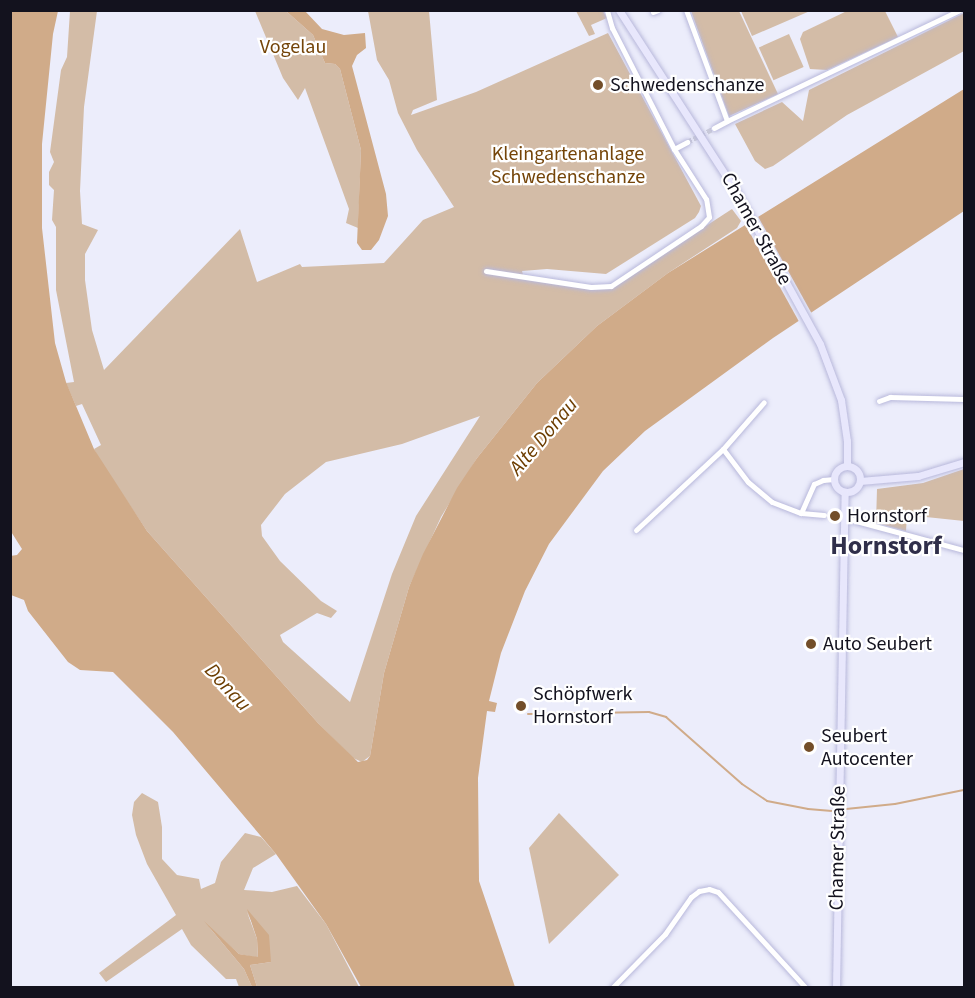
<!DOCTYPE html>
<meta charset="utf-8">
<style>
body{margin:0}
#map{position:relative;width:975px;height:998px;overflow:hidden;background:#ecedfb;font-family:"Source Sans 3",sans-serif}
div>[style]{position:absolute}
[style*='--x']{left:calc(var(--x)*1px);top:calc(var(--y)*1px);width:calc(var(--w)*1px);rotate:calc(var(--a)*1deg)}
.green>*{inset:0;background:#d3bca7;transform-origin:0 0}
.water>*{inset:0;background:#d0ab89}
.pier>*{inset:0;background:#ecedfb;transform-origin:0 0}
.stream>*{height:2px;margin:-1px;padding:0 1px;transform-origin:1px;border-radius:1px;background:#d0ab89}
.street-tunnel>*{height:5px;margin-top:-2.5px;transform-origin:0;background:repeating-linear-gradient(90deg,#cbccda 0 5px,transparent 0 7.5px)}
.roads{filter:drop-shadow(0 0 2px #b8b8db) drop-shadow(0 0 2px #b8b8db)}
.street>*{height:5px;margin:-2.5px;padding:0 2.5px;transform-origin:2.5px;border-radius:2.5px;background:#fff}
.secondary>*{height:7px;margin:-3.5px;padding:0 3.5px;transform-origin:3.5px;border-radius:3.5px;background:#e8e7fc}
.secondary>.ring{margin:-3.5px;padding:0;box-sizing:content-box;background:none;border:7px solid #e8e7fc;border-radius:50%}
.dots>*{width:16px;height:16px;translate:-50% -50%;box-sizing:border-box;border:3px solid #fff;border-radius:50%}
span{translate:-50% -50%;white-space:nowrap;text-align:center;line-height:1.15;-webkit-text-stroke:4.5px #fff;paint-order:stroke}
.park-label{font-size:20px;color:#744408}
.poi-label{font-size:20px;color:#13121e}
.left{translate:0 -50%;text-align:left}
.street-label{font-size:20px;color:#13121e}
.water-label{font-size:21px;color:#6c3d00;font-style:italic}
.district-label{font-size:26px;color:#302f4a;font-weight:700}
.frame{position:absolute;inset:0;border:12px solid #13121e;pointer-events:none}
</style>
<div id="map">
<div class="green">
<div style="clip-path:polygon(849px 10px,885px 11px,898px 37px,827px 70px,810px 69px,800px 39px,803px 32px)"></div>
<div style="clip-path:polygon(evenodd,70px 11px,97px 11px,84px 107px,80px 191px,82px 224px,98px 230px,85px 254px,85px 280px,92px 330px,104px 370px,240px 229px,257px 282px,300px 264px,302px 267px,384px 263px,423px 220px,454px 207px,417px 150px,398px 113px,389px 80px,377px 60px,368px 11px,429px 11px,437px 100px,413px 110px,411px 115px,476px 92px,608px 33px,701px 206px,699px 212px,695px 218px,606px 274px,547px 269px,522px 271px,524px 278px,593px 289px,612px 287px,732px 209px,741px 221px,737px 228px,668px 273px,597px 326px,537px 383px,477px 458px,441px 517px,409px 587px,384px 673px,370px 756px,362px 762px,353px 758px,318px 723px,147px 531px,99px 459px,94px 449px,101px 445px,82px 404px,76px 406px,66px 383px,74px 382px,56px 290px,56px 227px,52px 220px,54px 190px,49px 185px,49px 172px,54px 162px,50px 152px,61px 70px,67px 57px,70px 11px,480px 416px,416px 516px,392px 574px,350px 702px,283px 642px,280px 635px,317px 613px,331px 618px,337px 611px,321px 601px,280px 561px,262px 536px,261px 525px,285px 494px,326px 462px,402px 444px,480px 416px)"></div>
<div style="clip-path:polygon(255px 11px,286px 11px,313px 35px,325px 63px,335px 64px,340px 69px,361px 150px,358px 228px,346px 223px,349px 209px,305px 88px,298px 100px,283px 78px)"></div>
<div style="clip-path:polygon(576px 11px,603px 11px,607px 18px,591px 25px,595px 34px,589px 36px)"></div>
<div style="clip-path:polygon(691px 11px,739px 11px,778px 94px,729px 116px)"></div>
<div style="clip-path:polygon(741px 11px,810px 11px,752px 36px)"></div>
<div style="clip-path:polygon(964px 13px,964px 51px,847px 115px,773px 166px,765px 169px,755px 161px,735px 124px,782px 102px,803px 121px,809px 90px)"></div>
<div style="left:789px;top:34px;width:36px;height:33px;rotate:66deg"></div>
<div style="clip-path:polygon(964px 469px,964px 521px,907px 515px,906px 531px,876px 523px,877px 489px,923px 483px)"></div>
<div style="clip-path:polygon(142px 793px,158px 802px,162px 827px,162px 859px,177px 875px,199px 879px,201px 889px,215px 883px,221px 862px,245px 833px,261px 837px,276px 854px,253px 868px,244px 890px,272px 892px,297px 886px,326px 924px,359px 987px,257px 987px,250px 965px,271px 962px,247px 912px,257px 939px,258px 958px,239px 954px,209px 927px,244px 969px,252px 987px,239px 987px,236px 979px,226px 979px,191px 945px,182px 929px,106px 982px,99px 973px,176px 915px,147px 864px,136px 835px,132px 815px,134px 802px)"></div>
<div style="clip-path:polygon(559px 813px,619px 875px,549px 944px,529px 848px)"></div>
</div>
<div class="water">
<div style="clip-path:polygon(11px 11px,58px 11px,53px 34px,42px 144px,42px 228px,55px 343px,66px 382px,94px 449px,147px 531px,318px 723px,358px 762px,367px 760px,370px 756px,384px 673px,409px 587px,423px 554px,457px 488px,477px 458px,537px 383px,597px 326px,668px 273px,964px 89px,964px 211px,773px 338px,645px 431px,603px 471px,549px 544px,525px 591px,501px 653px,489px 701px,497px 703px,495px 712px,487px 711px,478px 778px,479px 881px,515px 987px,361px 987px,326px 924px,276px 854px,173px 732px,113px 672px,80px 670px,68px 662px,28px 611px,24px 600px,11px 595px,10px 556px,17px 555px,22px 549px,10px 530px)"></div>
<div style="clip-path:polygon(286px 11px,305px 11px,322px 29px,344px 35px,365px 33px,366px 48px,357px 55px,352px 66px,386px 194px,388px 216px,379px 240px,371px 250px,362px 250px,357px 243px,361px 150px,340px 69px,335px 64px,325px 63px,313px 35px)"></div>
<div style="clip-path:polygon(247px 909px,269px 935px,271px 962px,250px 965px,257px 987px,252px 987px,244px 969px,204px 921px,239px 954px,258px 957px,257px 939px)"></div>
</div>
<div class="pier">
<div style="left:756px;top:213px;width:116px;height:15px;rotate:61deg"></div>
</div>
<div class="stream">
<div style="--x:528;--y:714;--w:121;--a:-0.9"></div>
<div style="--x:649;--y:712;--w:18;--a:16"></div>
<div style="--x:666;--y:717;--w:101;--a:41.4"></div>
<div style="--x:742;--y:784;--w:30;--a:34"></div>
<div style="--x:767;--y:801;--w:42;--a:11"></div>
<div style="--x:808;--y:809;--w:24;--a:5"></div>
<div style="--x:846;--y:809;--w:49;--a:-5.8"></div>
<div style="--x:895;--y:804;--w:70;--a:-11.5"></div>
</div>
<div class="street-tunnel">
<div style="--x:687;--y:142;--w:30;--a:-27"></div>
</div>
<div class="roads">
<div class="street">
<div style="--x:686;--y:10;--w:118;--a:69.7"></div>
<div style="--x:727;--y:121;--w:258;--a:-25.5"></div>
<div style="--x:653;--y:12;--w:5;--a:-22"></div>
<div style="--x:714;--y:128;--w:15;--a:-28"></div>
<div style="--x:674;--y:149;--w:15;--a:-28"></div>
<div style="--x:486;--y:271;--w:106;--a:8.7"></div>
<div style="--x:591;--y:287;--w:20;--a:-3"></div>
<div style="--x:611;--y:286;--w:108;--a:-33.7"></div>
<div style="--x:701;--y:226;--w:12;--a:-48"></div>
<div style="--x:709;--y:217;--w:18;--a:-99"></div>
<div style="--x:706;--y:199;--w:59;--a:-122.6"></div>
<div style="--x:674;--y:149;--w:136;--a:-117.1"></div>
<div style="--x:612;--y:28;--w:19;--a:-106"></div>
<div style="--x:879;--y:401;--w:12;--a:-20"></div>
<div style="--x:890;--y:397;--w:74;--a:1.5"></div>
<div style="--x:723;--y:449;--w:62;--a:-48.9"></div>
<div style="--x:801;--y:513;--w:32;--a:-66"></div>
<div style="--x:814;--y:484;--w:10;--a:-24"></div>
<div style="--x:823;--y:480;--w:11;--a:-5"></div>
<div style="--x:845;--y:518;--w:123;--a:15.1"></div>
<div style="--x:636;--y:530;--w:119;--a:-43"></div>
<div style="--x:723;--y:449;--w:41;--a:52.9"></div>
<div style="--x:748;--y:482;--w:31;--a:40"></div>
<div style="--x:772;--y:502;--w:31;--a:21"></div>
<div style="--x:801;--y:513;--w:23;--a:5"></div>
<div style="--x:612;--y:988;--w:76;--a:-45.5"></div>
<div style="--x:665;--y:934;--w:45;--a:-54.9"></div>
<div style="--x:691;--y:897;--w:10;--a:-37"></div>
<div style="--x:699;--y:891;--w:10;--a:-11"></div>
<div style="--x:709;--y:889;--w:9;--a:18"></div>
<div style="--x:718;--y:892;--w:130;--a:47.5"></div>
</div>
<div class="secondary">
<div style="--x:619;--y:10;--w:218;--a:57.2"></div>
<div style="--x:737;--y:193;--w:172;--a:61.2"></div>
<div style="--x:820;--y:344;--w:60;--a:69.4"></div>
<div style="--x:841;--y:400;--w:41;--a:81.7"></div>
<div style="--x:847;--y:441;--w:25;--a:90"></div>
<div class="ring" style="left:834px;top:466px;width:19px;height:19px"></div>
<div style="--x:860;--y:481;--w:58;--a:-4.9"></div>
<div style="--x:918;--y:476;--w:48;--a:-16.9"></div>
<div style="--x:836;--y:988;--w:496;--a:-89"></div>
</div>
</div>
<div class="dots">
<div style="left:598px;top:85px;background:#734e29"></div>
<div style="left:835px;top:516px;background:#734e29"></div>
<div style="left:811px;top:644px;background:#734e29"></div>
<div style="left:521px;top:706px;background:#734e29"></div>
<div style="left:809px;top:747px;background:#734e29"></div>
</div>
<div class="park-label">
<span style="left:293px;top:47px">Vogelau</span>
<span style="left:568px;top:166px">Kleingartenanlage<br>Schwedenschanze</span>
</div>
<div class="poi-label">
<span class="left" style="left:610px;top:85px">Schwedenschanze</span>
<span class="left" style="left:847px;top:516px">Hornstorf</span>
<span class="left" style="left:823px;top:644px">Auto Seubert</span>
<span class="left" style="left:533px;top:706px">Schöpfwerk<br>Hornstorf</span>
<span class="left" style="left:821px;top:748px">Seubert<br>Autocenter</span>
</div>
<div class="street-label">
<span style="left:756px;top:229px;rotate:61deg">Chamer Straße</span>
<span style="left:838px;top:848px;rotate:-89deg">Chamer Straße</span>
</div>
<div class="water-label">
<span style="left:543px;top:436px;rotate:-50deg">Alte Donau</span>
<span style="left:228px;top:687px;rotate:47deg">Donau</span>
</div>
<div class="district-label">
<span style="left:886px;top:546px">Hornstorf</span>
</div>
<div class="frame"></div>
</div>
